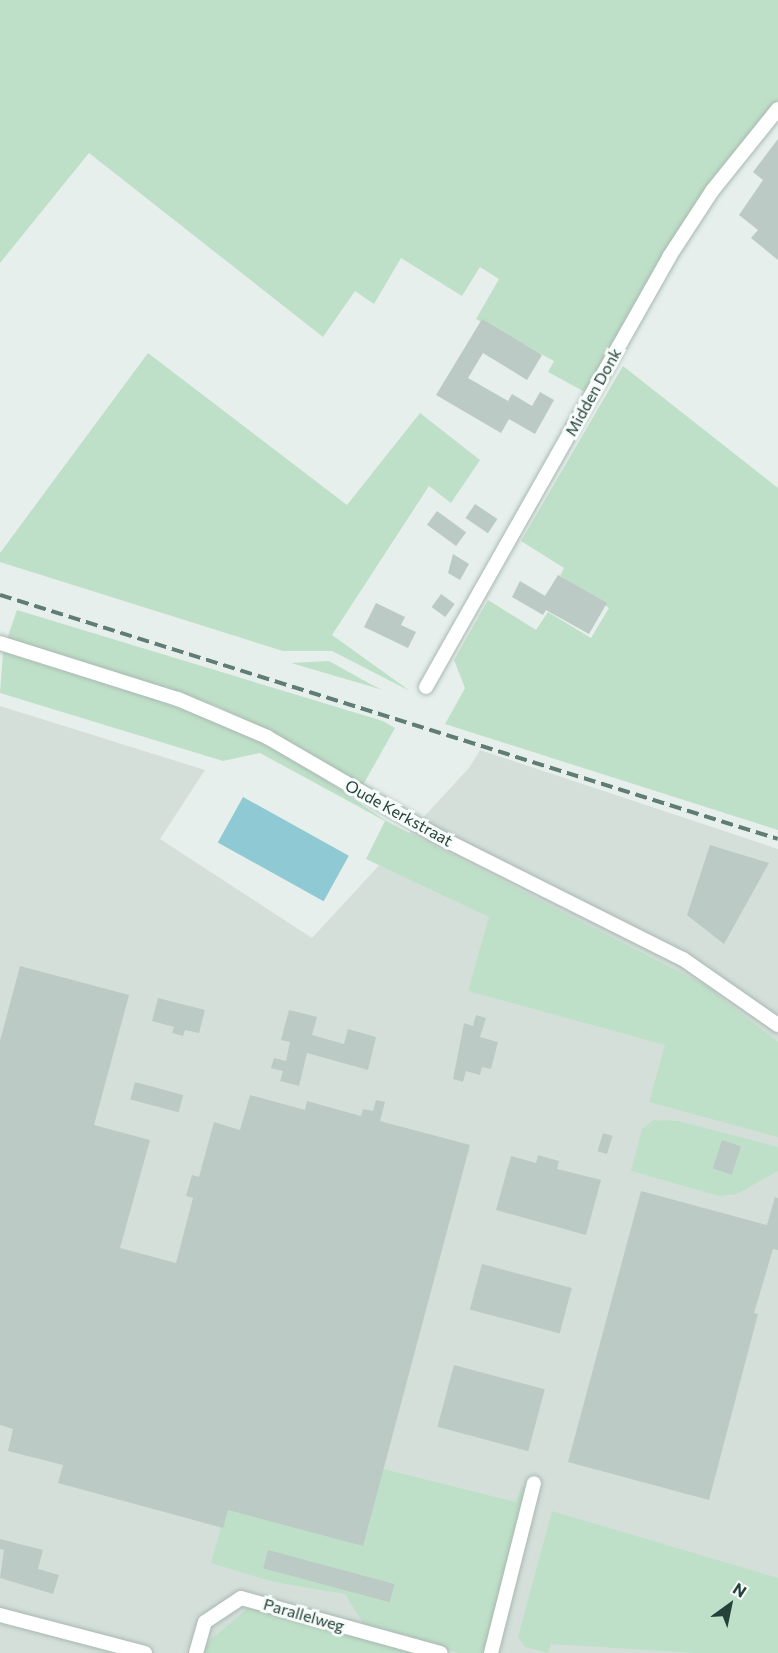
<!DOCTYPE html>
<style>
body{margin:0}
#map{position:relative;width:778px;height:1653px;overflow:hidden;background:#e6efeb;font-family:Commissioner,sans-serif}
div>[style]{position:absolute}
[style*='--x']{left:calc(var(--x)*1px);top:calc(var(--y)*1px);width:calc(var(--w)*1px);rotate:calc(var(--a)*1deg)}
.built>*{inset:0;background:#d4dfda}
.green>*{inset:0;background:#bfe0c8}
.water>*{inset:0;background:#8ec9d4;transform-origin:0 0}
.building>*{inset:0;background:#bbcac4;transform-origin:0 0}
.roads{filter:drop-shadow(0 0 2px #a8b8b2) drop-shadow(0 0 2px #a8b8b2)}
.minor>*{height:14px;margin:-7px;padding:0 7px;transform-origin:7px;border-radius:7px;background:#fff}
.rail>*{height:4px;margin-top:-2px;transform-origin:0;background:repeating-linear-gradient(90deg,#5f7d75 0 12px,transparent 0 18px)}
span{translate:-50% -50%;white-space:nowrap;text-align:center;line-height:1.15;-webkit-text-stroke:6px #f7fbf9;paint-order:stroke}
.street-label{font-size:16px;color:#24423a}
.north{position:absolute;left:700px;top:1575px;width:60px;height:60px;-webkit-text-stroke:4px #f7fbf9;paint-order:stroke;rotate:33deg;font-size:16px;font-weight:700;line-height:24px;text-align:center;color:#24423a}
.north::after{content:'';display:block;margin:auto;width:21px;height:27px;background:#24423a;clip-path:polygon(50% 0,100% 100%,50% 72%,0 100%)}
</style>
<div id="map">
<div class="built">
<div style="clip-path:polygon(0 706px,205px 770px,160px 839px,312px 938px,469px 768px,480px 750px,778px 849px,778px 1653px,0 1653px)"></div>
</div>
<div class="green">
<div style="clip-path:polygon(0 0,778px 0,778px 100px,696px 208px,585px 392px,548px 372px,554px 361px,476px 319px,499px 279px,480px 267px,462px 296px,401px 258px,374px 304px,355px 291px,323px 337px,89px 153px,0 263px)"></div>
<div style="clip-path:polygon(148px 353px,347px 505px,420px 413px,480px 460px,451px 503px,429px 486px,332px 635px,410px 691px,332px 651px,283px 651px,0 562px,0 553px)"></div>
<div style="clip-path:polygon(623px 366px,778px 488px,778px 830px,445px 724px,465px 688px,454px 660px,488px 600px,536px 630px,548px 612px,591px 638px,609px 608px,560px 576px,564px 568px,521px 541px)"></div>
<div style="clip-path:polygon(17px 610px,383px 721px,395px 728px,363px 785px,272px 732px,214px 705px,7px 639px)"></div>
<div style="clip-path:polygon(3px 652px,144px 695px,237px 730px,298px 761px,386px 821px,705px 985px,778px 1042px,778px 1137px,649px 1102px,665px 1045px,468px 991px,489px 917px,366px 859px,385px 821px,260px 753px,223px 761px,0 693px)"></div>
<div style="clip-path:polygon(329px 661px,372px 685px,383px 690px,291px 663px)"></div>
<div style="clip-path:polygon(653px 1120px,678px 1121px,778px 1147px,778px 1171px,737px 1194px,719px 1196px,631px 1171px,642px 1129px)"></div>
<div style="clip-path:polygon(384px 1469px,516px 1502px,522px 1486px,530px 1489px,487px 1653px,459px 1653px,366px 1628px,345px 1594px,274px 1582px,211px 1563px,226px 1509px)"></div>
<div style="clip-path:polygon(552px 1511px,778px 1578px,778px 1653px,696px 1653px,551px 1644px,548px 1653px,525px 1647px,518px 1637px)"></div>
<div style="clip-path:polygon(249px 1607px,419px 1653px,204px 1653px,209px 1641px)"></div>
</div>
<div class="water">
<div style="left:243px;top:797px;width:121px;height:52px;rotate:29deg"></div>
</div>
<div class="building">
<div style="clip-path:polygon(778px 139px,778px 260px,751px 238px,758px 230px,739px 215px,763px 180px,753px 172px)"></div>
<div style="clip-path:polygon(482px 319px,542px 355px,527px 380px,483px 353px,468px 378px,508px 401px,512px 394px,532px 406px,540px 392px,554px 400px,535px 434px,509px 419px,501px 433px,436px 395px)"></div>
<div style="left:475px;top:504px;width:27px;height:17px;rotate:34deg"></div>
<div style="left:437px;top:511px;width:36px;height:17px;rotate:36deg"></div>
<div style="clip-path:polygon(453px 554px,469px 564px,460px 580px,448px 573px)"></div>
<div style="clip-path:polygon(558px 575px,607px 603px,589px 634px,546px 610px,543px 615px,512px 597px,520px 581px,545px 596px)"></div>
<div style="left:441px;top:594px;width:17px;height:16px;rotate:36deg"></div>
<div style="clip-path:polygon(376px 603px,405px 617px,401px 625px,416px 632px,408px 648px,364px 627px)"></div>
<div style="clip-path:polygon(710px 845px,769px 863px,724px 944px,687px 915px)"></div>
<div style="clip-path:polygon(20px 966px,129px 995px,94px 1125px,150px 1140px,120px 1248px,176px 1263px,193px 1198px,186px 1196px,192px 1175px,199px 1177px,214px 1122px,240px 1130px,250px 1095px,305px 1110px,307px 1101px,361px 1116px,363px 1109px,373px 1111px,376px 1100px,385px 1102px,380px 1121px,470px 1145px,363px 1546px,228px 1510px,223px 1528px,58px 1483px,63px 1465px,8px 1451px,13px 1429px,0 1425px,0 1041px)"></div>
<div style="clip-path:polygon(158px 998px,205px 1010px,199px 1033px,185px 1030px,183px 1036px,172px 1033px,174px 1027px,152px 1021px)"></div>
<div style="clip-path:polygon(289px 1010px,317px 1017px,312px 1035px,344px 1044px,348px 1029px,376px 1037px,368px 1070px,307px 1053px,299px 1086px,280px 1081px,283px 1071px,271px 1068px,274px 1058px,286px 1061px,290px 1042px,281px 1040px)"></div>
<div style="clip-path:polygon(476px 1015px,486px 1018px,480px 1037px,498px 1042px,491px 1069px,482px 1067px,480px 1075px,466px 1071px,463px 1082px,453px 1079px,464px 1023px,473px 1026px)"></div>
<div style="left:135px;top:1082px;width:50px;height:18px;rotate:15deg"></div>
<div style="left:603px;top:1133px;width:10px;height:19px;rotate:17deg"></div>
<div style="left:722px;top:1140px;width:20px;height:30px;rotate:18deg"></div>
<div style="clip-path:polygon(538px 1155px,559px 1161px,557px 1169px,601px 1180px,586px 1235px,496px 1210px,511px 1156px,536px 1163px)"></div>
<div style="clip-path:polygon(641px 1191px,767px 1225px,775px 1197px,778px 1198px,778px 1250px,773px 1249px,754px 1313px,758px 1314px,709px 1500px,568px 1462px)"></div>
<div style="left:482px;top:1264px;width:93px;height:47px;rotate:15deg"></div>
<div style="left:454px;top:1365px;width:94px;height:64px;rotate:15deg"></div>
<div style="clip-path:polygon(0 1539px,43px 1550px,38px 1569px,59px 1575px,53px 1594px,0 1578px,4px 1550px,0 1549px)"></div>
<div style="left:268px;top:1550px;width:131px;height:19px;rotate:15deg"></div>
</div>
<div class="roads">
<div class="minor">
<div style="--x:0;--y:643;--w:187;--a:17.5"></div>
<div style="--x:178;--y:699;--w:97;--a:23.1"></div>
<div style="--x:267;--y:737;--w:197;--a:30.2"></div>
<div style="--x:437;--y:836;--w:275;--a:26.6"></div>
<div style="--x:683;--y:959;--w:116;--a:34.8"></div>
<div style="--x:426;--y:687;--w:494;--a:-60.5"></div>
<div style="--x:669;--y:257;--w:79;--a:-56.9"></div>
<div style="--x:712;--y:191;--w:105;--a:-51.2"></div>
<div style="--x:0;--y:1615;--w:150;--a:14.7"></div>
<div style="--x:196;--y:1653;--w:32;--a:-74"></div>
<div style="--x:205;--y:1622;--w:43;--a:-33.7"></div>
<div style="--x:241;--y:1598;--w:207;--a:15.4"></div>
<div style="--x:491;--y:1653;--w:175;--a:-75.8"></div>
</div>
</div>
<div class="rail">
<div style="--x:0;--y:595;--w:815;--a:17.41"></div>
</div>
<div class="street-label">
<span style="left:593px;top:392px;rotate:-61deg">Midden Donk</span>
<span style="left:399px;top:813px;rotate:29deg">Oude Kerkstraat</span>
<span style="left:304px;top:1615px;rotate:16deg">Parallelweg</span>
</div>
<div class="north">N</div>
</div>
